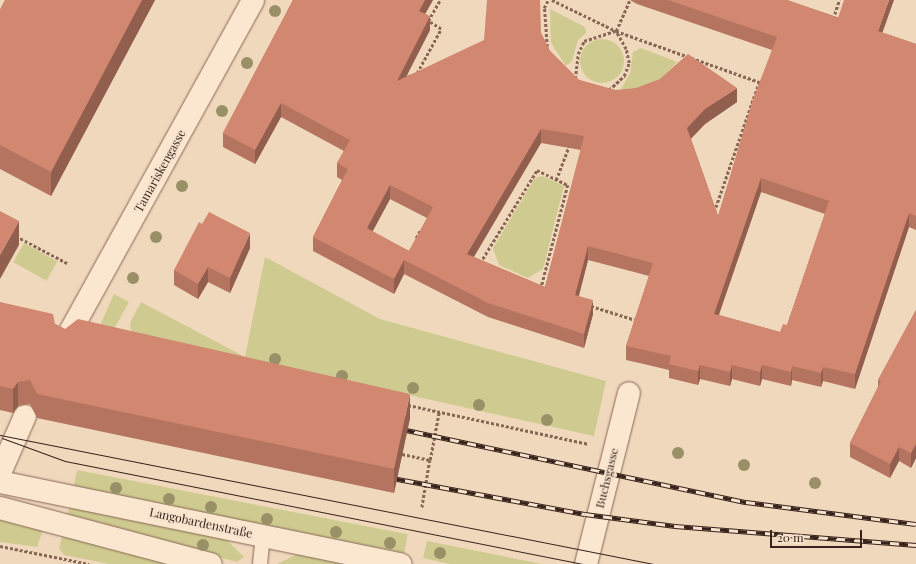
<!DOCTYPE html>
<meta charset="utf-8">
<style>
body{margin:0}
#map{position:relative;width:916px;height:564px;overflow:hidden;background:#f0d8bd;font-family:"Playfair Display",serif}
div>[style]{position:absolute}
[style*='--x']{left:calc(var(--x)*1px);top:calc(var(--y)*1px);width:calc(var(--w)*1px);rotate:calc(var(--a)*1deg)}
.green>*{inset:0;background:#cfcb90;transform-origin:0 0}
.round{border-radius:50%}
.path>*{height:2.5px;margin-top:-1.25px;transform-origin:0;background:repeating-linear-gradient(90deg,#896755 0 3px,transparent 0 5px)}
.roads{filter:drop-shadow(0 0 1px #896755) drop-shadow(0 0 1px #896755)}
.service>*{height:14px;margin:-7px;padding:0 7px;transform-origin:7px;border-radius:7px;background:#fbe6d0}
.minor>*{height:22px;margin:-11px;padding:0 11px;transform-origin:11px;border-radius:11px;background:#fbe6d0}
.tertiary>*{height:22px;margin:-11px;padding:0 11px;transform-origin:11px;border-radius:11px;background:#fbe6d0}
.tram>*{height:1px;margin:-0.5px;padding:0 0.5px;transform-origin:0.5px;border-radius:0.5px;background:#37231b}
.rail>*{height:4.5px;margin-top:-2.25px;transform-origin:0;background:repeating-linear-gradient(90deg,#f7e3cd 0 9px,#37231b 0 18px);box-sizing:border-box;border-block:1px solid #37231b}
.trees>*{width:12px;height:12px;margin:-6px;border-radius:50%;background:#999067}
.wall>*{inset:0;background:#b47460}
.shaded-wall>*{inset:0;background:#925e4e}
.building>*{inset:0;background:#d18770}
span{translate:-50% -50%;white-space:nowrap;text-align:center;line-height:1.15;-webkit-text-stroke:4px #f7e3cd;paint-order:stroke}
.street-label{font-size:12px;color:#37231b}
.scale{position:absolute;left:770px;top:530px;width:92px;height:18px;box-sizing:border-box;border:2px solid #37231b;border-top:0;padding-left:5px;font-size:12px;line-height:14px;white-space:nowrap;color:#37231b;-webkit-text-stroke:3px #f7e3cd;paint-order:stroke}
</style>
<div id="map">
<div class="green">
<div style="clip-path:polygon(550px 9px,585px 27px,586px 33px,578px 40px,572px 61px,566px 66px,551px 43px)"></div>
<div class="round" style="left:580px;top:39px;width:44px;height:44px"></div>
<div style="clip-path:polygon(641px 48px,677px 62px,664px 77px,636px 92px,620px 91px,630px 73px,633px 52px)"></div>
<div style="clip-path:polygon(542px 176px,564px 186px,543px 269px,528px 278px,499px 265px,493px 248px,535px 178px)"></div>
<div style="left:24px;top:243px;width:38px;height:22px;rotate:29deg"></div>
<div style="clip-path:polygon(265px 257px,380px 319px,606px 381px,594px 436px,137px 335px,131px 330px,130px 323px,141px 302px,245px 357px)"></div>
<div style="clip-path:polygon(114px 294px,129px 302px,105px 345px,94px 339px)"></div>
<div style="left:77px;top:470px;width:337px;height:19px;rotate:11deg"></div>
<div style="clip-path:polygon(70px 505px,225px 538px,244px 557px,237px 562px,67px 516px)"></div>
<div style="clip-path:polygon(0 517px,44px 527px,37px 547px,0 542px)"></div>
<div style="clip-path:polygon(63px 533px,175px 564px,109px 564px,64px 555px,59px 548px)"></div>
<div style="clip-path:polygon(427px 541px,542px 564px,450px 564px,423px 558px)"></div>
<div style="clip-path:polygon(298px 554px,367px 564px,277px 564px)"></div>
</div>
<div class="path">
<div style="--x:552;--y:0;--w:71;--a:25.8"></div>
<div style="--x:616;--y:31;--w:155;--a:19.6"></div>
<div style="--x:833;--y:19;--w:20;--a:-72"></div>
<div style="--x:616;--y:31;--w:34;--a:-66"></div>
<div style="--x:547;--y:47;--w:39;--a:-94"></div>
<div style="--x:544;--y:8;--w:9;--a:-63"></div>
<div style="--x:417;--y:73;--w:50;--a:-61.4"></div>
<div style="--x:441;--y:29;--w:15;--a:-148"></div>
<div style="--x:428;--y:21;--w:24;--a:-60"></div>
<div style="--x:575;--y:79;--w:25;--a:-83"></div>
<div style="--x:578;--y:54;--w:14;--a:-65"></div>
<div style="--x:584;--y:41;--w:33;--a:-18"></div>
<div style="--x:609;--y:90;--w:21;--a:-43"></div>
<div style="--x:624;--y:76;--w:14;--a:-69"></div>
<div style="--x:629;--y:63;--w:14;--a:-102"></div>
<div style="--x:626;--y:49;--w:20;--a:-120"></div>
<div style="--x:556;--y:180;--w:36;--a:-69"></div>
<div style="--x:714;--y:212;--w:138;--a:-70.9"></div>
<div style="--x:16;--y:236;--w:58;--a:27.9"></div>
<div style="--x:416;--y:238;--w:9;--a:-63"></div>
<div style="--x:420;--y:230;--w:4;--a:34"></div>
<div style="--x:480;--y:263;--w:109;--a:-58.5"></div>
<div style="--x:537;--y:170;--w:34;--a:26"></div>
<div style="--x:568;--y:185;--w:107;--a:104.6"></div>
<div style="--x:591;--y:306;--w:47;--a:17.3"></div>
<div style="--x:408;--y:405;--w:185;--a:12.2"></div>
<div style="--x:402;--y:454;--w:29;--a:12"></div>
<div style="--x:430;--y:460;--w:49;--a:99.5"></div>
<div style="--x:430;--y:460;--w:49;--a:-79.4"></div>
<div style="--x:0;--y:546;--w:91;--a:11.4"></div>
</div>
<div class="roads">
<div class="service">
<div style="--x:260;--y:564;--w:28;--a:-84"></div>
</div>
<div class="minor">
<div style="--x:65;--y:341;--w:389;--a:-61.1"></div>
<div style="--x:0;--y:473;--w:62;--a:-66.3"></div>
<div style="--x:586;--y:564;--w:176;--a:-75.9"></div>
</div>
<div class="tertiary">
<div style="--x:0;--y:482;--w:409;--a:11.6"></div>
<div style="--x:0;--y:508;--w:218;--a:14.9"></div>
</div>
</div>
<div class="tram">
<div style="--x:0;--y:435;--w:666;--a:11.17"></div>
<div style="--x:2;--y:438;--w:67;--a:20.1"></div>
<div style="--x:65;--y:461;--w:528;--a:11.25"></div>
</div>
<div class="rail">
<div style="--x:397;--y:428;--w:357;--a:12"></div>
<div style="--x:746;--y:502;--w:171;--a:7.4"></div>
<div style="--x:387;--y:477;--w:201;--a:10.6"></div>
<div style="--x:585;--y:514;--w:91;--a:7.6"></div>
<div style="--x:675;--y:526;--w:242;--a:4.5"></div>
</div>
<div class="trees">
<div style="left:275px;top:11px"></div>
<div style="left:247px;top:63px"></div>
<div style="left:222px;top:111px"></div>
<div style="left:182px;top:186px"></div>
<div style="left:156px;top:237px"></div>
<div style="left:133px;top:278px"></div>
<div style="left:275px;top:359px"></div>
<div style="left:342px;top:376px"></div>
<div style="left:413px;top:388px"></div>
<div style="left:479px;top:405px"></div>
<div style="left:547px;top:420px"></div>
<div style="left:678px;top:453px"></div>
<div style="left:744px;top:465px"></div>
<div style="left:815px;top:483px"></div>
<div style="left:116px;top:488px"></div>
<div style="left:169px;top:499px"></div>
<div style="left:211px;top:507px"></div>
<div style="left:267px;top:519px"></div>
<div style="left:336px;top:532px"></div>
<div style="left:390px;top:543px"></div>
<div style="left:203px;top:545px"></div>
<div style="left:440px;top:553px"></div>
</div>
<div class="wall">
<div style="clip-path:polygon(5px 0,155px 0,51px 196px,0 169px,0 10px)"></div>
<div style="clip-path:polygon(evenodd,293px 0,433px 0,425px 14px,430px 30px,406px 76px,541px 33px,550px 51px,579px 80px,615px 90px,737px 102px,705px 124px,691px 139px,718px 216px,772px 50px,637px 4px,630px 0,787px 0,916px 44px,916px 230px,909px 227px,855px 389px,823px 381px,821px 387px,792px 380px,791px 386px,762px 379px,760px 386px,732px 379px,730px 386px,700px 379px,698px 385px,669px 378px,669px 370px,626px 360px,626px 346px,649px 276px,588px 260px,579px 296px,593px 314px,584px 348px,488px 317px,404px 274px,394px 294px,313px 251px,313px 237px,342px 180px,337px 177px,337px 163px,344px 151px,281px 117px,255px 164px,223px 147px,223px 133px,293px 0,541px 143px,581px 150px,545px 287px,474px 257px,541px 143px,293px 0,761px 192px,825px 214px,787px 325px,780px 332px,719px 315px,761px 192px,293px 0,390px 199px,427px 218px,409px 251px,372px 232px,390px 199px)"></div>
<div style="clip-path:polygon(250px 248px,230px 293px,208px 282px,198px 299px,174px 285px,174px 270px)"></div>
<div style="clip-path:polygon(0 302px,55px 324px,65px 329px,410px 418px,394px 493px,37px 418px,30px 404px,18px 406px,13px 413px,0 410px)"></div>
<div style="clip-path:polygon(916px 310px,916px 458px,911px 468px,899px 461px,890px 478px,850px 457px,850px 443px,878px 387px,878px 380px)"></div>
</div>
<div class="shaded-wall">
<div style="clip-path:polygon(142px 0,155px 0,51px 196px,51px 172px)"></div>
<div style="clip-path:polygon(425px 0,433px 0,419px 25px,419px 11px)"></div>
<div style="clip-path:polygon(889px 0,894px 0,878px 45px,878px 31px)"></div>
<div style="clip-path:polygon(430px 16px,430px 30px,397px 95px,397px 81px)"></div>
<div style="clip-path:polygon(737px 88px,737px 102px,705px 124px,687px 142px,687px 128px,705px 109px)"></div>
<div style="clip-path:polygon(281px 103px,281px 117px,255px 164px,255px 150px)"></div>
<div style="clip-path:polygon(541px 129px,541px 143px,467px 268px,467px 254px)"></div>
<div style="clip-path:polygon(761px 178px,761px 192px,714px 328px,714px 314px)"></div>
<div style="clip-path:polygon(390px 185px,390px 199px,367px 242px,367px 228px)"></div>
<div style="clip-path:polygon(909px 213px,909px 227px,855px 389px,855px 374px)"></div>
<div style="clip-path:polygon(19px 221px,19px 245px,0 279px,0 255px)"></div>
<div style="clip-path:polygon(250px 233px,250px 248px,230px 293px,230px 278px)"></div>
<div style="clip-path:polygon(588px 246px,588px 260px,575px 309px,575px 295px)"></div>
<div style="clip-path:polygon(404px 260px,404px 274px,394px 294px,394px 279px)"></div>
<div style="clip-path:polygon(208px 267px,208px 282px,198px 299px,198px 284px)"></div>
<div style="clip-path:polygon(593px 300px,593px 314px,584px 348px,584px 334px)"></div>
<div style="clip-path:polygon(700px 365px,700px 379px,698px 385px,698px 371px)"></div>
<div style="clip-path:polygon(732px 365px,732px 379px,730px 386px,730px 372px)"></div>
<div style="clip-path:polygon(762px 365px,762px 379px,760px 386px,760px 372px)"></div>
<div style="clip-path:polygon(792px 366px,792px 380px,791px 386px,791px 372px)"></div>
<div style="clip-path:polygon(823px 367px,823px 381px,821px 387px,821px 373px)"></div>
<div style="clip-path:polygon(18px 382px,18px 406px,13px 413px,13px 389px)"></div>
<div style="clip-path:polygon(410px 394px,410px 418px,394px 493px,394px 469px)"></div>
<div style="clip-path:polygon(916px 444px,916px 458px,911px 468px,911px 453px)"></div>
<div style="clip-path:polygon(899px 447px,899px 461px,890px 478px,890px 464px)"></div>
</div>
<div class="building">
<div style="clip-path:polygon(5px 0,142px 0,51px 172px,0 145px,0 10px)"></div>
<div style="clip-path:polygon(evenodd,293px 0,425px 0,419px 11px,430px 16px,397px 81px,484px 40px,487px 0,540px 0,541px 33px,550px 51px,579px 80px,615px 90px,636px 88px,660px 79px,688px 54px,737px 88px,705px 109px,687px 128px,718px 216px,753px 99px,777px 37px,668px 0,787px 0,838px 18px,844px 0,889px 0,878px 31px,916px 44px,916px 216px,909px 213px,855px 374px,823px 367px,821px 373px,792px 366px,791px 372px,762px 365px,760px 372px,732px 365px,730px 372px,700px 365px,698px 371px,669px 364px,671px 356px,626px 346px,653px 263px,588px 246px,575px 295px,593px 300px,584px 334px,488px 303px,404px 260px,394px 279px,313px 237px,348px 169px,337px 163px,350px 140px,281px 103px,255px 150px,223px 133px,293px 0,541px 129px,584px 136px,545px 287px,467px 254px,541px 129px,293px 0,761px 178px,829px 201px,787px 325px,783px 324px,780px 332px,714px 314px,761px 178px,293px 0,390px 185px,433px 207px,409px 251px,367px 228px,390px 185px)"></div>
<div style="clip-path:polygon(0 211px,19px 221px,0 255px)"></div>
<div style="clip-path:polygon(209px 212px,250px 233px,230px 278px,208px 267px,198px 284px,174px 270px,199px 222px,202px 224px)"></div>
<div style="clip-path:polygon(0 302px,53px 314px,55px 324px,65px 329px,78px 319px,410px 394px,394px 469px,37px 394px,30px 380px,18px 382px,13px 389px,0 386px)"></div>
<div style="clip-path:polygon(916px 310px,916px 444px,911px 453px,899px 447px,890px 464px,850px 443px,881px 381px,878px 380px)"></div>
</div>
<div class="street-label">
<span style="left:160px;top:171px;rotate:-61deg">Tamariskengasse</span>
<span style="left:607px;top:478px;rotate:-76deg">Buchsgasse</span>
<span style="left:201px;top:523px;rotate:12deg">Langobardenstraße</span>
</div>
<div class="scale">20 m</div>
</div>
